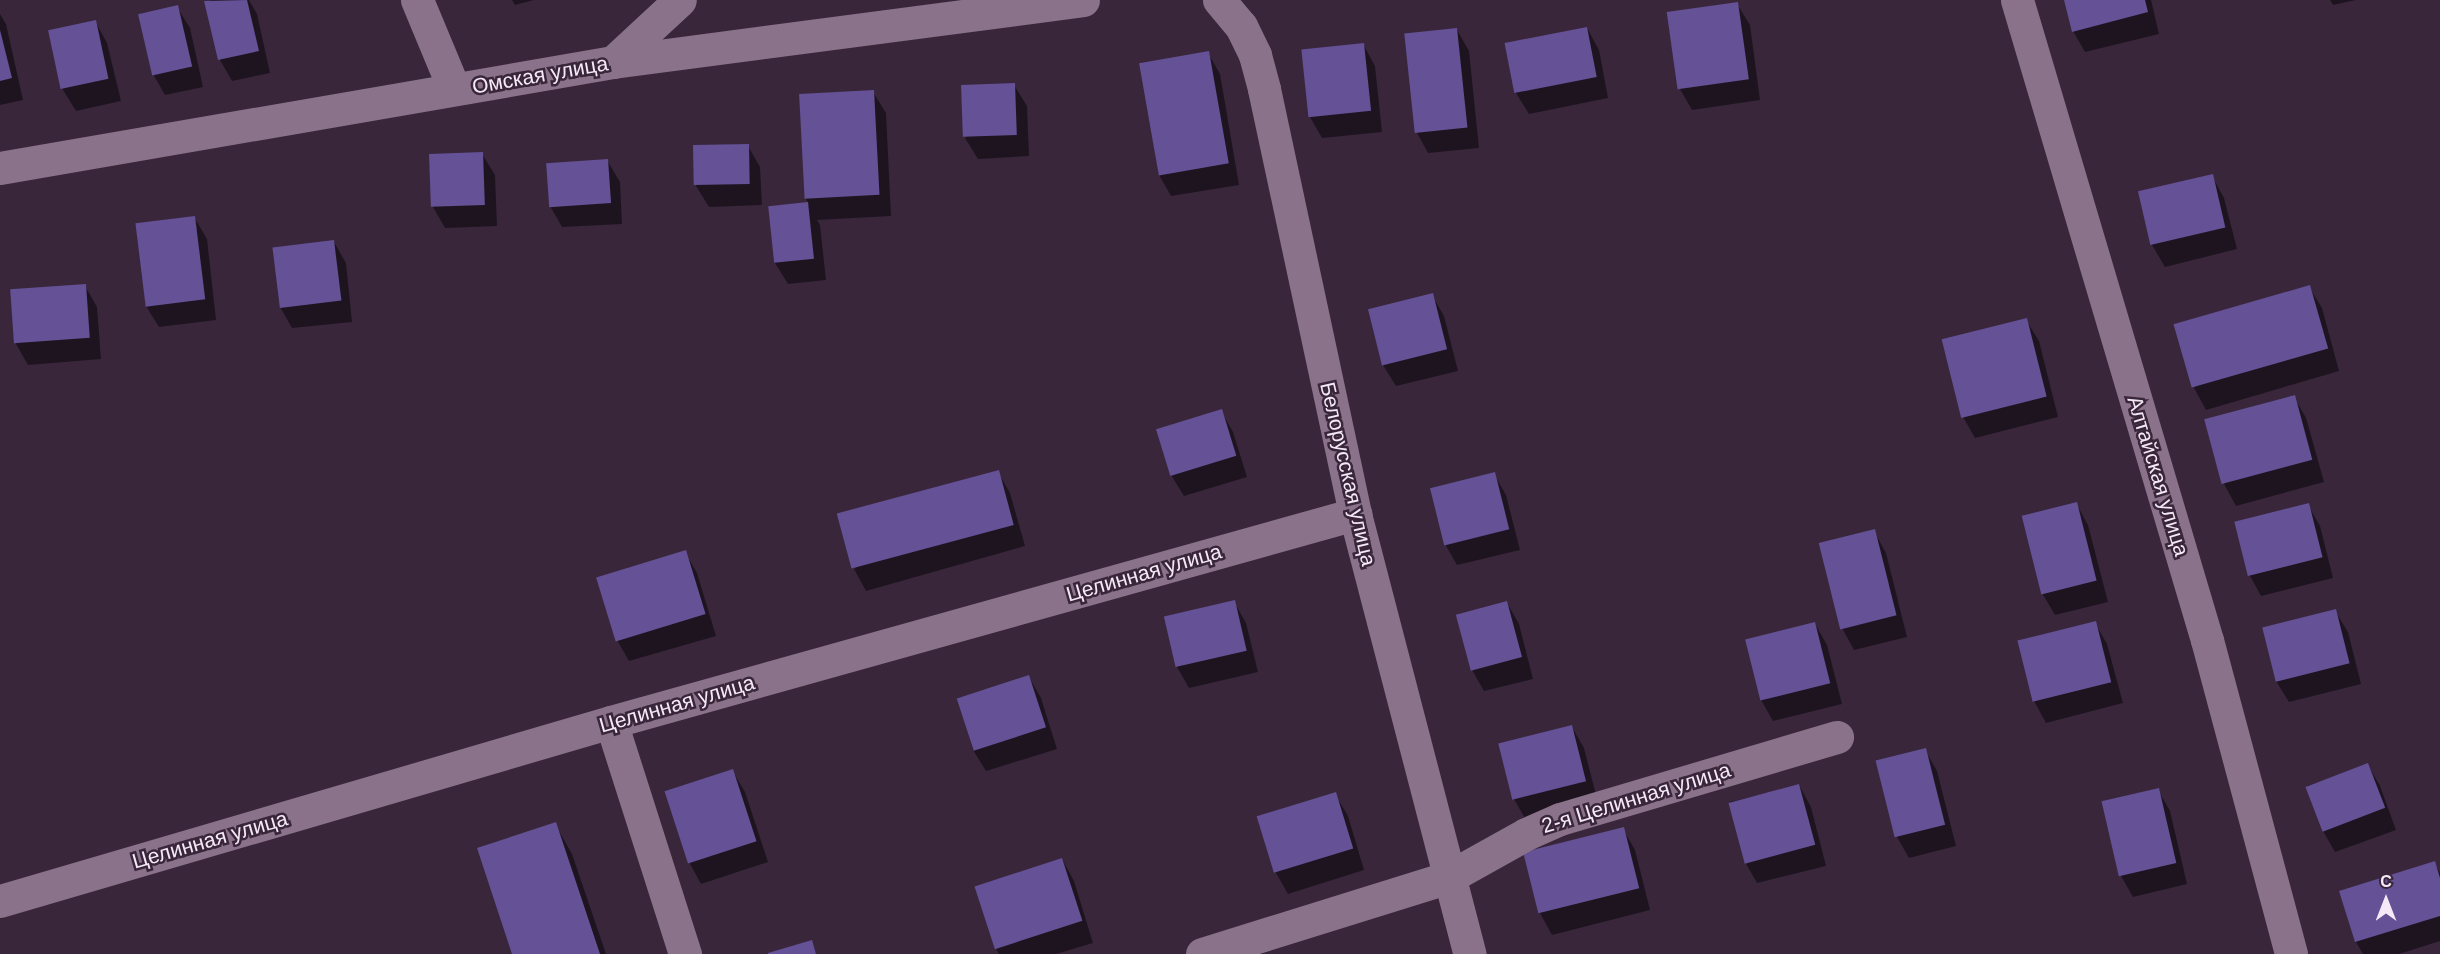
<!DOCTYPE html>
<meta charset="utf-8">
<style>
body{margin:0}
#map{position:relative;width:2440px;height:954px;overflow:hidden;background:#39263b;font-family:Helvetica,sans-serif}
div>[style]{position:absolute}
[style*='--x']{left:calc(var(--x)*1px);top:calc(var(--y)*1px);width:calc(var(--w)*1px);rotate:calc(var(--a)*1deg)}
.shadow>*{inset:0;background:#0007}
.building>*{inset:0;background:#645196;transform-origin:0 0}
.minor>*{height:33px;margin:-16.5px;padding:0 16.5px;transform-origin:16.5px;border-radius:16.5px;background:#89728a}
span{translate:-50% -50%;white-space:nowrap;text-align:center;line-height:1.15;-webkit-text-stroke:5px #39263b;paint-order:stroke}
.street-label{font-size:21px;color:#f6e9f7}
.north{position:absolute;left:2356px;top:870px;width:60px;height:60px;-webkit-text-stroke:4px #39263b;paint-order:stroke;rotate:0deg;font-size:16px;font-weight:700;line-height:24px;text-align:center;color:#f6e9f7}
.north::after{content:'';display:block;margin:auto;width:21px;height:27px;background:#f6e9f7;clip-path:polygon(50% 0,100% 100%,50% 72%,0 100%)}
</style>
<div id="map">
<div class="shadow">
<div style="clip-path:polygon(213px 0,249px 0,257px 14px,270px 73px,232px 81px,220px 60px,206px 2px)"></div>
<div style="clip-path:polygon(512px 0,534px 0,515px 5px)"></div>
<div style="clip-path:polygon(2065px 0,2151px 0,2159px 34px,2085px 52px,2073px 31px)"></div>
<div style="clip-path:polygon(2330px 0,2356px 0,2333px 5px)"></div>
<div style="clip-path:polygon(1737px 4px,1750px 25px,1760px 100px,1692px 110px,1680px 89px,1669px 14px)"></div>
<div style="clip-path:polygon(177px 7px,190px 28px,203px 87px,165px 95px,153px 74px,140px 16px)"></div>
<div style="clip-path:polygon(0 14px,6px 24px,23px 100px,0 105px)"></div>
<div style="clip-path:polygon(95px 21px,107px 43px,121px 101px,76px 111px,63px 90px,50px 31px)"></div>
<div style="clip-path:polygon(1587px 28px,1599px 50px,1608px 98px,1529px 114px,1516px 93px,1506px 45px)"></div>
<div style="clip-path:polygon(1457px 30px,1469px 51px,1479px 148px,1428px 153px,1416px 131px)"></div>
<div style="clip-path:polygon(1363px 44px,1375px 66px,1382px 132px,1322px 138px,1310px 117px)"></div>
<div style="clip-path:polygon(1208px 53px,1220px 74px,1239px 185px,1171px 196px,1159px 175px,1141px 64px)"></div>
<div style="clip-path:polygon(1014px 85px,1027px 106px,1029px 156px,978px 159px,965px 138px)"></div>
<div style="clip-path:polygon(873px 92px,886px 113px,891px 216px,817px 220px,820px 225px,826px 280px,788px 284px,775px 263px,769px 208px,809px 204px,806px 199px)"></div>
<div style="clip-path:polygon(748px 146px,760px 167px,762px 205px,709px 207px,696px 186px,695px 148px)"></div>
<div style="clip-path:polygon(482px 154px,495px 175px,497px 226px,445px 228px,433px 207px)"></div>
<div style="clip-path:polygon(607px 160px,620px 182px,622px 224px,562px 227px,550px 206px)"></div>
<div style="clip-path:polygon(2212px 176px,2224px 198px,2237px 249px,2165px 267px,2152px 245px)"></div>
<div style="clip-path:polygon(194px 217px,207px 239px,216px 320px,159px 327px,146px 306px,137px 224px)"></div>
<div style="clip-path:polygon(334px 242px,346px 263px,352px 322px,292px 328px,280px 307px)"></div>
<div style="clip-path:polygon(85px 286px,97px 307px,101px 359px,28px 365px,16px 344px,11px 292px)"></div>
<div style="clip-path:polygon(2309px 287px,2322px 308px,2339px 371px,2206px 410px,2194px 388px)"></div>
<div style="clip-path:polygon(1432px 295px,1444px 316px,1458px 371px,1396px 386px,1383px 365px)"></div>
<div style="clip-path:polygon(2026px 320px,2039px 341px,2058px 417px,1975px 438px,1963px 417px)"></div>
<div style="clip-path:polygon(2294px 397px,2306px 418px,2324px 482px,2236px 506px,2224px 484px)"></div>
<div style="clip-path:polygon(1221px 411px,1233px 432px,1247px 477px,1184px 496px,1171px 475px,1158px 429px)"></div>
<div style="clip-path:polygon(998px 472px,1010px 493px,1025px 546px,866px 591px,854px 569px)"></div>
<div style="clip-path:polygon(1494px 474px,1506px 495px,1520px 550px,1457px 565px,1445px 544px)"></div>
<div style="clip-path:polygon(2076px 503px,2088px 525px,2108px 602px,2055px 615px,2042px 593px)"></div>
<div style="clip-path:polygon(2308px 505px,2320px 526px,2333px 578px,2261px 596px,2249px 574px)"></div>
<div style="clip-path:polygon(1874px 531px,1886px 553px,1907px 637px,1854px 650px,1842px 628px)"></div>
<div style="clip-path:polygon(685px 552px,697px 573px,716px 636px,629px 661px,617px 640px)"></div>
<div style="clip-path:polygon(1234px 602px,1246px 623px,1258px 672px,1189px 688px,1177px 667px)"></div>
<div style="clip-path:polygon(1507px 603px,1519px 624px,1533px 679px,1484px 691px,1472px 670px)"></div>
<div style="clip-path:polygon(2335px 611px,2348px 632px,2361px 684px,2289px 702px,2276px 681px)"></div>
<div style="clip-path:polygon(2095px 623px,2107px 644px,2123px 703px,2046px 723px,2034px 701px)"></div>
<div style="clip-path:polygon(1815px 624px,1827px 645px,1842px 704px,1773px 721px,1761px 700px)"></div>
<div style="clip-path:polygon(1029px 677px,1041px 698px,1057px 749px,986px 771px,973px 750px,958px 698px)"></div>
<div style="clip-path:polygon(1572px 727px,1584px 748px,1598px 803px,1526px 820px,1514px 799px)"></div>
<div style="clip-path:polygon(1925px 750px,1937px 771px,1956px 846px,1909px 858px,1897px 837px)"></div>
<div style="clip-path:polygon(2368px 765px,2380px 786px,2396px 830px,2335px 852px,2323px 831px,2307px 786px)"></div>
<div style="clip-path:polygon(732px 770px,745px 792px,768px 862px,701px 884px,689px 862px,666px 792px)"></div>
<div style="clip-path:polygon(1799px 785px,1811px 807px,1826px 866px,1757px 883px,1745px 862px,1730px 802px)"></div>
<div style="clip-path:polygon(2158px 790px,2170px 811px,2187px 884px,2133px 897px,2121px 876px)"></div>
<div style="clip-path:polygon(1335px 794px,1348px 816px,1364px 870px,1288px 894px,1276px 873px,1259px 818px)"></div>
<div style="clip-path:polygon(555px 824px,572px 854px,606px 954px,513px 954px)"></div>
<div style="clip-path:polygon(1623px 829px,1635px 850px,1650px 910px,1552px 935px,1540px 913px)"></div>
<div style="clip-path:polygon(1062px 859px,1074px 881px,1093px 943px,1056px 954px,999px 954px,995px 947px)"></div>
<div style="clip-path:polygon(2434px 862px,2440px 873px,2440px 941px,2399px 954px,2363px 954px,2356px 942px,2341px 892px)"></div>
</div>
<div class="building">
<div style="clip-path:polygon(247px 0,259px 51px,218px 60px,204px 1px)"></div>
<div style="clip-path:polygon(2064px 0,2145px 0,2148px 12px,2072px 32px)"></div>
<div style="left:1738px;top:2px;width:78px;height:72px;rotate:82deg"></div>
<div style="left:178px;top:5px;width:63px;height:41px;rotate:77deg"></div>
<div style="left:96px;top:20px;width:60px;height:49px;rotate:78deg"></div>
<div style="left:1587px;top:27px;width:51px;height:84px;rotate:79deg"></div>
<div style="left:1457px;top:28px;width:100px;height:53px;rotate:84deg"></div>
<div style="clip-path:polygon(0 30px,12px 78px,0 81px)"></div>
<div style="left:1364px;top:43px;width:68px;height:63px;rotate:84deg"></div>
<div style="left:1209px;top:51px;width:114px;height:71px;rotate:80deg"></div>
<div style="left:1015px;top:83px;width:52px;height:54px;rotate:88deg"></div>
<div style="left:874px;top:90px;width:105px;height:75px;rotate:87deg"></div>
<div style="left:749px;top:144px;width:40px;height:56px;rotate:89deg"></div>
<div style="left:483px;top:152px;width:53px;height:54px;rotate:88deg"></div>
<div style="left:608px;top:159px;width:44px;height:62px;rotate:86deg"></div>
<div style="left:2213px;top:174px;width:55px;height:77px;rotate:77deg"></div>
<div style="left:808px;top:202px;width:57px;height:40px;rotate:84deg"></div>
<div style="left:195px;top:216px;width:84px;height:60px;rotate:83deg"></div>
<div style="left:334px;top:240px;width:61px;height:62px;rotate:83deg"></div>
<div style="left:86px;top:284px;width:54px;height:76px;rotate:86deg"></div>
<div style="left:2310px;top:285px;width:66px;height:142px;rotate:74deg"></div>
<div style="left:1433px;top:293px;width:58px;height:67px;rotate:76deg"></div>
<div style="left:2027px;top:318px;width:81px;height:88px;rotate:76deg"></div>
<div style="left:2295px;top:395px;width:67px;height:94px;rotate:75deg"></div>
<div style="left:1222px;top:409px;width:49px;height:69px;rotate:73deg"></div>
<div style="left:999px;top:470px;width:57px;height:168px;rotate:75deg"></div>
<div style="left:1495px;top:472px;width:59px;height:67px;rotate:76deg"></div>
<div style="left:2077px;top:502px;width:81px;height:57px;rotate:76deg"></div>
<div style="left:2309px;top:503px;width:56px;height:77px;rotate:76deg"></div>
<div style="left:1875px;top:529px;width:89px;height:58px;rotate:76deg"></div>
<div style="left:686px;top:550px;width:67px;height:94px;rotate:73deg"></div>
<div style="left:1235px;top:600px;width:52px;height:73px;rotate:77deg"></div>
<div style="left:1507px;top:601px;width:58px;height:53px;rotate:75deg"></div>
<div style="left:2336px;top:609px;width:56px;height:76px;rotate:76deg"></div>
<div style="left:2096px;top:621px;width:63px;height:81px;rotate:76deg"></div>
<div style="left:1815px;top:622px;width:63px;height:72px;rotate:76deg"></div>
<div style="left:1029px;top:675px;width:55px;height:76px;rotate:72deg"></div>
<div style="left:1572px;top:725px;width:58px;height:76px;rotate:76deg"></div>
<div style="left:1926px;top:748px;width:79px;height:52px;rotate:76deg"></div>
<div style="left:2368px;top:763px;width:48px;height:67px;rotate:69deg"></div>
<div style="left:733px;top:769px;width:76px;height:72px;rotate:72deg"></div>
<div style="left:1799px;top:784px;width:63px;height:73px;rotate:75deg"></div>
<div style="left:2159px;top:788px;width:77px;height:59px;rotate:77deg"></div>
<div style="left:1336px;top:792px;width:59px;height:83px;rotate:73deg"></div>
<div style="clip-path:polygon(556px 822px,600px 954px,512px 954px,477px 848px)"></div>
<div style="left:1624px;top:827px;width:63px;height:104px;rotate:76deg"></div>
<div style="left:1062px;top:858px;width:66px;height:92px;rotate:72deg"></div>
<div style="clip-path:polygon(2435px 861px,2440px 878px,2440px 916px,2355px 942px,2339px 891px)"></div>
<div style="clip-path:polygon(812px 940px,816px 954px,768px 954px,768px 953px)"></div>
</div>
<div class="minor">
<div style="--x:417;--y:0;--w:96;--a:67.4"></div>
<div style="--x:1219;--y:0;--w:34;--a:50"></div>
<div style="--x:1241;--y:26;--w:32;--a:64"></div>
<div style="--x:1255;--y:55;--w:35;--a:75"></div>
<div style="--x:1264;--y:89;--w:435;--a:77.9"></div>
<div style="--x:1355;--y:514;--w:455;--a:75.4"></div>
<div style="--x:2017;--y:0;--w:668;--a:73.47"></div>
<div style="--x:2207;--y:640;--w:325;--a:75"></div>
<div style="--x:613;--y:62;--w:91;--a:-42.8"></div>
<div style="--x:0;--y:168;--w:622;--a:-9.81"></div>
<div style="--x:613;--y:62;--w:474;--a:-7.5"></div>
<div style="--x:611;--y:722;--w:244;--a:72.3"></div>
<div style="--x:0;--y:901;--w:637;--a:-16.33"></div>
<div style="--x:611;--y:722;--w:773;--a:-15.62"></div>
<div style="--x:1202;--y:954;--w:259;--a:-17.3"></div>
<div style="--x:1449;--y:877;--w:88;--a:-29.2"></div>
<div style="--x:1526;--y:834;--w:37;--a:-24"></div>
<div style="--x:1560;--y:819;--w:289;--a:-16.5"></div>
</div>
<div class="street-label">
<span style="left:540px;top:75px;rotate:-10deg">Омская улица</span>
<span style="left:1348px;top:474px;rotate:77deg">Белорусская улица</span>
<span style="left:2158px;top:476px;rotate:73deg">Алтайская улица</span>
<span style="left:1144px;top:573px;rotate:-16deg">Целинная улица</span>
<span style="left:677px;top:704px;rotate:-16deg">Целинная улица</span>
<span style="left:1636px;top:798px;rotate:-17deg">2-я Целинная улица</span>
<span style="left:210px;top:840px;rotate:-16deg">Целинная улица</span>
</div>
<div class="north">С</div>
</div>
